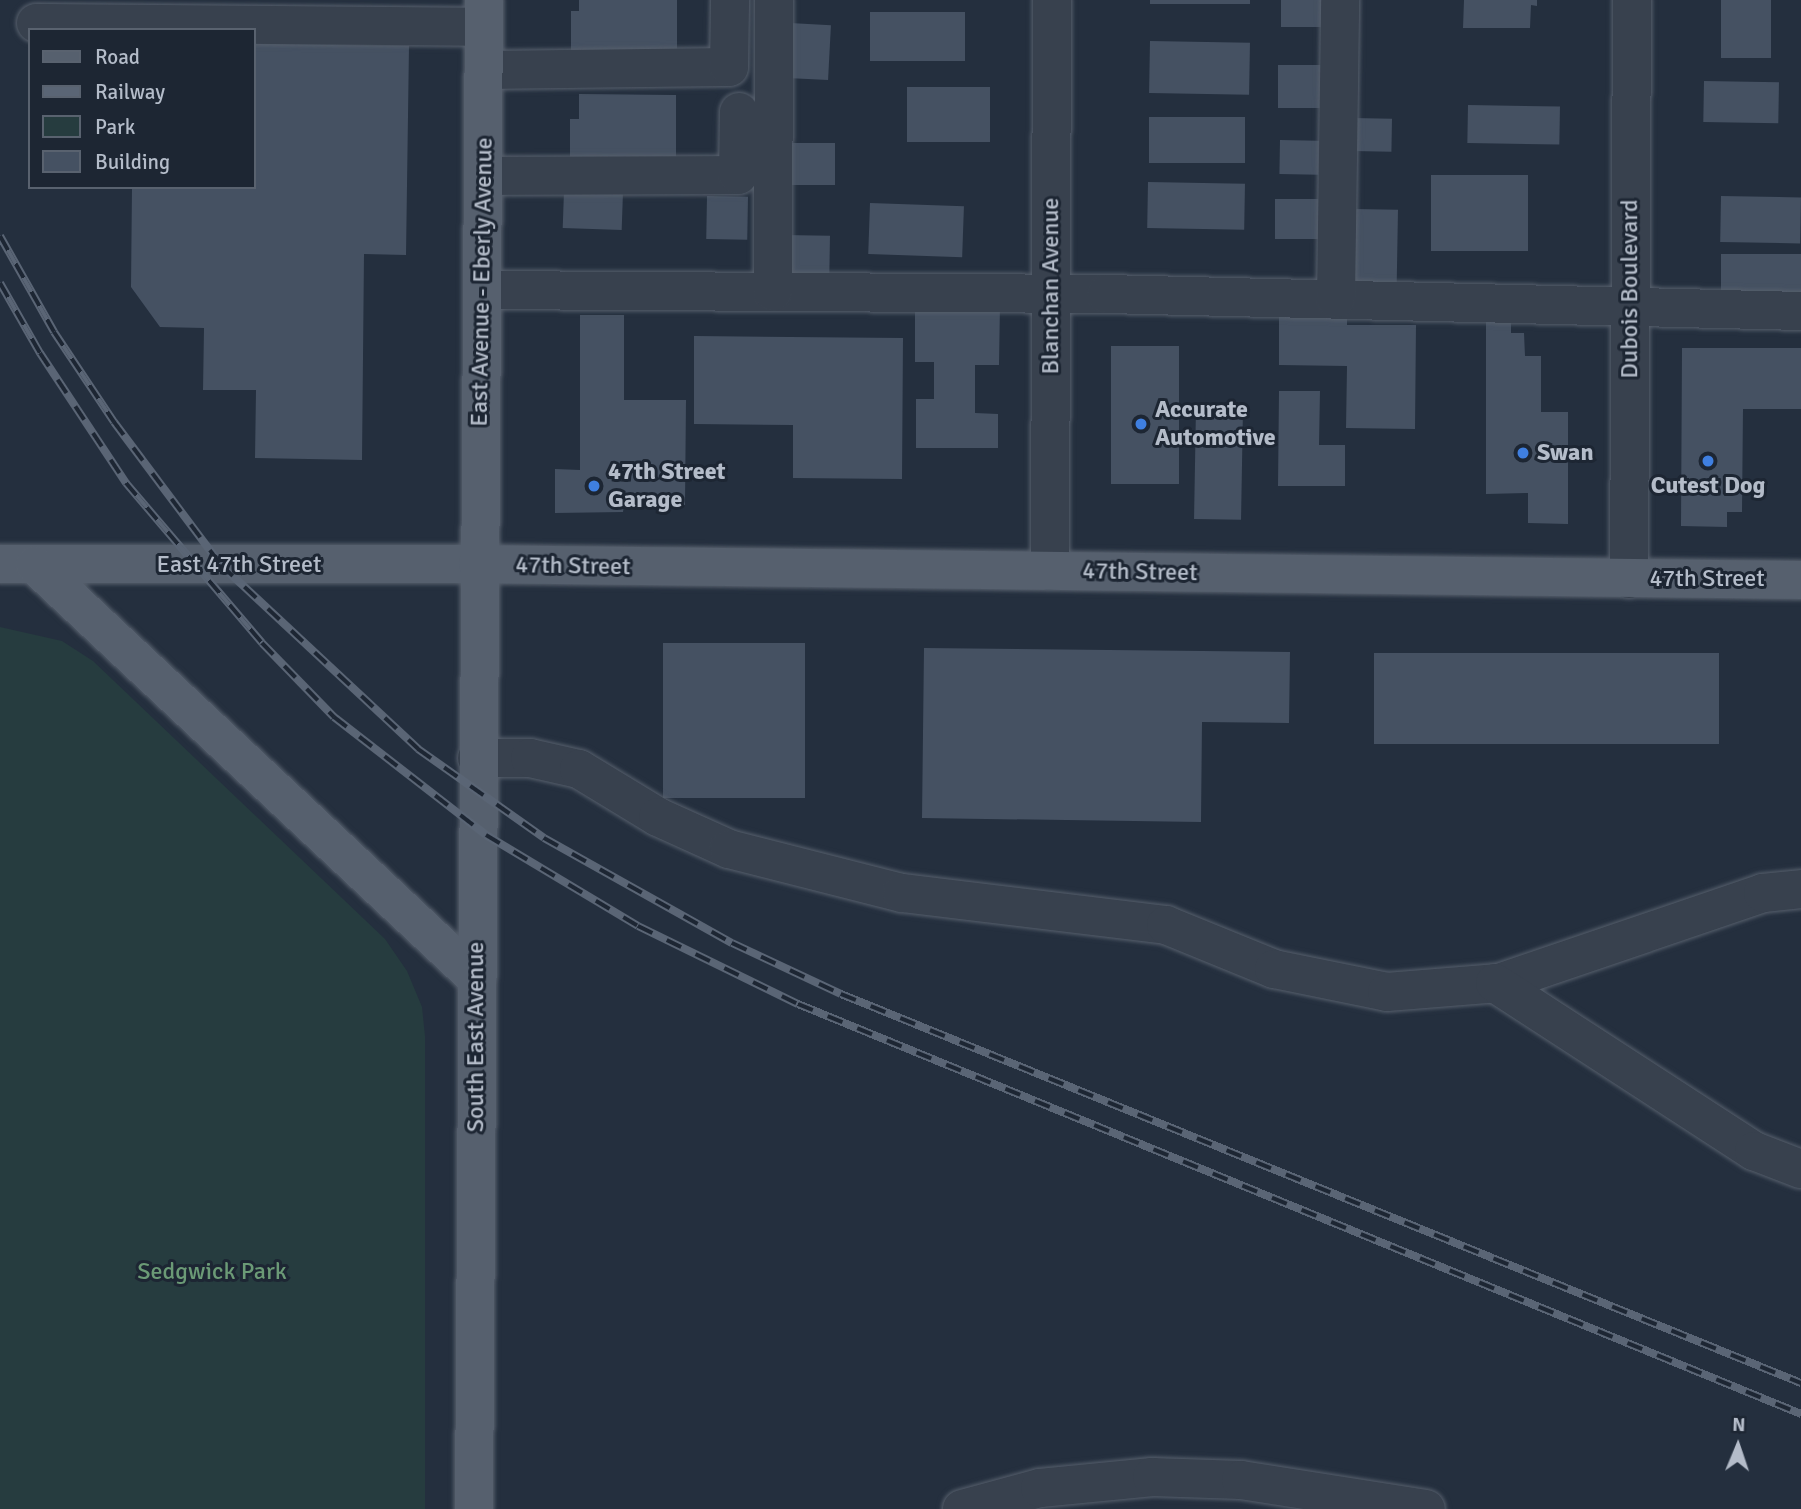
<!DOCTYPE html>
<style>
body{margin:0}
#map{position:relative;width:1801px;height:1509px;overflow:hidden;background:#242f3e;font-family:Signika,sans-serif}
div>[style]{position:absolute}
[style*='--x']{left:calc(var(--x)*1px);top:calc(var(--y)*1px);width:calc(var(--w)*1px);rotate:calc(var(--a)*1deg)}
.green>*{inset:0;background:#263c3f}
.building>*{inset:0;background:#455162;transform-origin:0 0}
.roads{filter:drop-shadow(0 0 2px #565f6c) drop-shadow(0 0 2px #565f6c)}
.minor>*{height:38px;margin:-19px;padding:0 19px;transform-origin:19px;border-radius:19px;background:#38414e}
.major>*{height:38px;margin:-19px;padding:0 19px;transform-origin:19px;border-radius:19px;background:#56606e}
.rail>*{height:8px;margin-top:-4px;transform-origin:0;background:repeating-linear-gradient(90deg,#1d2633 0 16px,#5a6575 0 32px);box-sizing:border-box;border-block:2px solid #5a6575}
.dots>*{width:19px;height:19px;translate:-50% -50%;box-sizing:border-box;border:4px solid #1d2633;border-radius:50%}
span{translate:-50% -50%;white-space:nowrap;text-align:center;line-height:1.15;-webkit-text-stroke:6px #1d2633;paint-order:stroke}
.street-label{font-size:24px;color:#b4bcc9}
.poi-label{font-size:24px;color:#b4bcc9;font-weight:700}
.left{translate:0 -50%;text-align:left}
.park-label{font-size:24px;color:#6b9a76}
.legend{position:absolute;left:28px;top:28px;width:228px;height:161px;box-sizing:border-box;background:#1d2633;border:2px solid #59626f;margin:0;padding:9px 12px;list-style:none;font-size:21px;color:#b4bcc9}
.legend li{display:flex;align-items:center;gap:14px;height:35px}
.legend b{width:35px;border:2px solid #59626f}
.north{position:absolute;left:1703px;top:1411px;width:70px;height:70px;-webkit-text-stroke:5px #1d2633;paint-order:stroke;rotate:2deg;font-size:19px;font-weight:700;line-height:28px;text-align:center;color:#b4bcc9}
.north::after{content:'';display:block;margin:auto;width:24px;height:32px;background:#b4bcc9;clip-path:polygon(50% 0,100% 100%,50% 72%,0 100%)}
</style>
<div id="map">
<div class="green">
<div style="clip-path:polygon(0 627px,62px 641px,93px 661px,385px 939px,407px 971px,422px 1007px,425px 1036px,425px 1509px,0 1509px)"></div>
</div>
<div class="building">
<div style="clip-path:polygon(579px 0,677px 0,677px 57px,571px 57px,571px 11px,579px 11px)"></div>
<div style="left:1150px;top:0;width:100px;height:4px"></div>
<div style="left:1281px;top:0;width:44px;height:27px"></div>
<div style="clip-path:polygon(1464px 0,1537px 0,1537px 6px,1531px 5px,1530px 28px,1463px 28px)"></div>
<div style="left:1721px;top:0;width:50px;height:58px"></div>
<div style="left:870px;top:12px;width:95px;height:49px"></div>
<div style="left:790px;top:23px;width:41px;height:55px;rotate:3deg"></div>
<div style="left:1150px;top:41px;width:100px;height:52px;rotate:1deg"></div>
<div style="clip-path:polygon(254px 44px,409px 46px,406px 255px,364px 254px,362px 460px,255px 458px,256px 390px,203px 390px,204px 328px,160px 327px,131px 287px,132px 187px,254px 187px)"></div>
<div style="left:1278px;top:65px;width:43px;height:43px"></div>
<div style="left:1704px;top:81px;width:75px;height:41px;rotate:1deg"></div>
<div style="left:907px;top:87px;width:83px;height:55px"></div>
<div style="clip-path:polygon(579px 94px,676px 95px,676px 164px,570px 165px,570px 119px,579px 119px)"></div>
<div style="left:1468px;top:105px;width:92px;height:38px;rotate:1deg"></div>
<div style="left:1149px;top:117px;width:96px;height:46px"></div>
<div style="left:1353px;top:118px;width:39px;height:33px;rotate:1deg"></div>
<div style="left:1280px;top:140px;width:39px;height:34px;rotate:1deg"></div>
<div style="left:788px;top:143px;width:47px;height:42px"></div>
<div style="left:1431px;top:175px;width:97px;height:76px"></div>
<div style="left:1148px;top:182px;width:97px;height:46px;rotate:1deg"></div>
<div style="left:564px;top:191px;width:59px;height:37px;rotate:2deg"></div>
<div style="left:707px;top:196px;width:41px;height:43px;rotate:1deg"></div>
<div style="left:1721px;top:196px;width:80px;height:46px;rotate:1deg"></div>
<div style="left:1275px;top:199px;width:45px;height:40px"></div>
<div style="left:870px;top:203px;width:94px;height:51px;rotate:2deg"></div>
<div style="left:1354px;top:209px;width:44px;height:74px;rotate:1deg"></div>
<div style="left:784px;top:235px;width:46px;height:38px;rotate:1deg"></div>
<div style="left:1721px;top:254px;width:80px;height:40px"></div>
<div style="clip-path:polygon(915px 304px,1000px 304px,999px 365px,975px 365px,975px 413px,998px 414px,998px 448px,916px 448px,916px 399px,934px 399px,934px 362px,915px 362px)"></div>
<div style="clip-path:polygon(1279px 314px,1347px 315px,1347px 325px,1416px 325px,1415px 429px,1346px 428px,1347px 366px,1279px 365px)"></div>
<div style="clip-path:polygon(580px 315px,624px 315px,624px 400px,686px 400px,685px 505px,624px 504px,623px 512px,555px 513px,555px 469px,580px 470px)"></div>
<div style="clip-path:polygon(1486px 318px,1511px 318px,1511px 333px,1524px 333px,1525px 356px,1541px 356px,1541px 412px,1568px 412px,1568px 524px,1528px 523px,1528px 493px,1486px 494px)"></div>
<div style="clip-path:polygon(694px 336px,903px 338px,902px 479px,793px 478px,793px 425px,694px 424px)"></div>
<div style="left:1111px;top:346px;width:68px;height:138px"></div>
<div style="clip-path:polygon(1682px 348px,1801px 348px,1801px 409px,1743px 409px,1742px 512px,1727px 512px,1727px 527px,1681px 526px)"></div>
<div style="clip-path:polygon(1279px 391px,1320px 391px,1319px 445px,1345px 445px,1345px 486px,1278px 486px)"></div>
<div style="left:1196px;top:407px;width:47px;height:112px;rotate:1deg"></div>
<div style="left:663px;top:643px;width:142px;height:155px"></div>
<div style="clip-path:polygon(924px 648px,1290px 652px,1289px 723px,1202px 722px,1201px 822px,922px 818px)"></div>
<div style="left:1374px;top:653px;width:345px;height:91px"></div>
</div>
<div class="roads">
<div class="minor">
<div style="--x:36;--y:23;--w:447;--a:0.5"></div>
<div style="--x:484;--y:70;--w:245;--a:-0.7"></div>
<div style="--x:729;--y:67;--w:67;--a:-89.1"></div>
<div style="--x:483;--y:176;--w:255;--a:-0.2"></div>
<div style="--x:738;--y:175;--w:63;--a:-89.1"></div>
<div style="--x:482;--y:290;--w:624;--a:0.37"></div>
<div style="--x:1106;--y:294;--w:695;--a:1.4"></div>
<div style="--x:773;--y:292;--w:292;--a:-89.8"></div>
<div style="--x:1336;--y:299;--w:299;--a:-89.2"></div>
<div style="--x:1050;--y:571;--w:571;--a:-89.8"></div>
<div style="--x:1629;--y:579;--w:579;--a:-89.7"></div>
<div style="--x:477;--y:758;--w:53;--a:0"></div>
<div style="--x:530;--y:758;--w:50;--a:12.7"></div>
<div style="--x:579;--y:769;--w:92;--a:31.3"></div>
<div style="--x:658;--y:817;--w:78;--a:24.3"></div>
<div style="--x:729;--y:849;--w:179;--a:14.3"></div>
<div style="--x:902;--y:893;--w:266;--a:6.9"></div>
<div style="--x:1166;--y:925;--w:117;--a:22.2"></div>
<div style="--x:1274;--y:969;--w:115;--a:11.5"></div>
<div style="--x:1387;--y:992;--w:112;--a:-4.6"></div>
<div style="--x:1499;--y:983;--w:279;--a:-18.8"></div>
<div style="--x:1763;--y:893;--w:38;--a:-6"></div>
<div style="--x:1495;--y:983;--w:309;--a:33"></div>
<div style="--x:1754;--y:1151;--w:50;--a:21"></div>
<div style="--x:962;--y:1509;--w:81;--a:-15.1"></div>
<div style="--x:1040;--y:1488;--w:113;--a:-5.6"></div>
<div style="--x:1152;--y:1477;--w:89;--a:1.9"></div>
<div style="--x:1241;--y:1480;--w:187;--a:8.9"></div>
</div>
<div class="major">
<div style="--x:0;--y:564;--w:478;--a:0"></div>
<div style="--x:478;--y:564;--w:1323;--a:0.69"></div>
<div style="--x:35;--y:565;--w:606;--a:43.13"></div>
<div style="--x:474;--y:1509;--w:1509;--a:-89.62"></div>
</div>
</div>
<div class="rail">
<div style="--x:0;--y:236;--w:110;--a:60.6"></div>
<div style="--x:54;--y:332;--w:108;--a:56.3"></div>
<div style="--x:114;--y:422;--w:179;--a:53.2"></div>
<div style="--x:221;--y:565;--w:270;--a:43"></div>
<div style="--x:418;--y:749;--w:154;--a:35.2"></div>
<div style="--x:544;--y:838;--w:215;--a:29.2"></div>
<div style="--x:732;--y:943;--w:120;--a:25.1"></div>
<div style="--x:841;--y:994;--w:1036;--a:22.06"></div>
<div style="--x:0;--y:283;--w:81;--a:60.3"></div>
<div style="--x:40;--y:353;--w:156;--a:56.5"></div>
<div style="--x:126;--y:483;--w:210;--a:49.6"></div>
<div style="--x:262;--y:643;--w:103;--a:45.8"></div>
<div style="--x:334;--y:717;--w:192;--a:37.8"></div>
<div style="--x:486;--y:835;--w:177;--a:30.9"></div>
<div style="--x:638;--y:926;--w:178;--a:26"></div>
<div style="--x:798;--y:1004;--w:1084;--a:22.23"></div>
</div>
<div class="dots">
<div style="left:1141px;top:424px;background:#3f7fe0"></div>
<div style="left:1523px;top:453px;background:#3f7fe0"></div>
<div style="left:1708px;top:461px;background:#3f7fe0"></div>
<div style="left:594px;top:486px;background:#3f7fe0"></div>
</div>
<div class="street-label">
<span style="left:482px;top:282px;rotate:-89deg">East Avenue - Eberly Avenue</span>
<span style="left:1051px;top:286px;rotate:-90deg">Blanchan Avenue</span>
<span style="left:1630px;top:289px;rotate:-90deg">Dubois Boulevard</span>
<span style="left:239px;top:565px">East 47th Street</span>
<span style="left:573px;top:566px;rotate:1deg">47th Street</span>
<span style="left:1140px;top:572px;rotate:1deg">47th Street</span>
<span style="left:1707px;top:579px">47th Street</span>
<span style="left:476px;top:1037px;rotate:-90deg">South East Avenue</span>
</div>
<div class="poi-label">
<span class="left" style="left:1155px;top:424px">Accurate<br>Automotive</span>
<span class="left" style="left:1537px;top:453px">Swan</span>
<span class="left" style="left:608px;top:486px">47th Street<br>Garage</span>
<span style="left:1708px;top:486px">Cutest Dog</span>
</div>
<div class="park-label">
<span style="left:212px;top:1272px">Sedgwick Park</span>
</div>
<ul class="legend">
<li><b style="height:9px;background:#56606e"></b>Road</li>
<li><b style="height:9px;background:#5a6575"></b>Railway</li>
<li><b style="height:19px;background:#263c3f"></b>Park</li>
<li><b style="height:19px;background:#455162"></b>Building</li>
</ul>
<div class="north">N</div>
</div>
